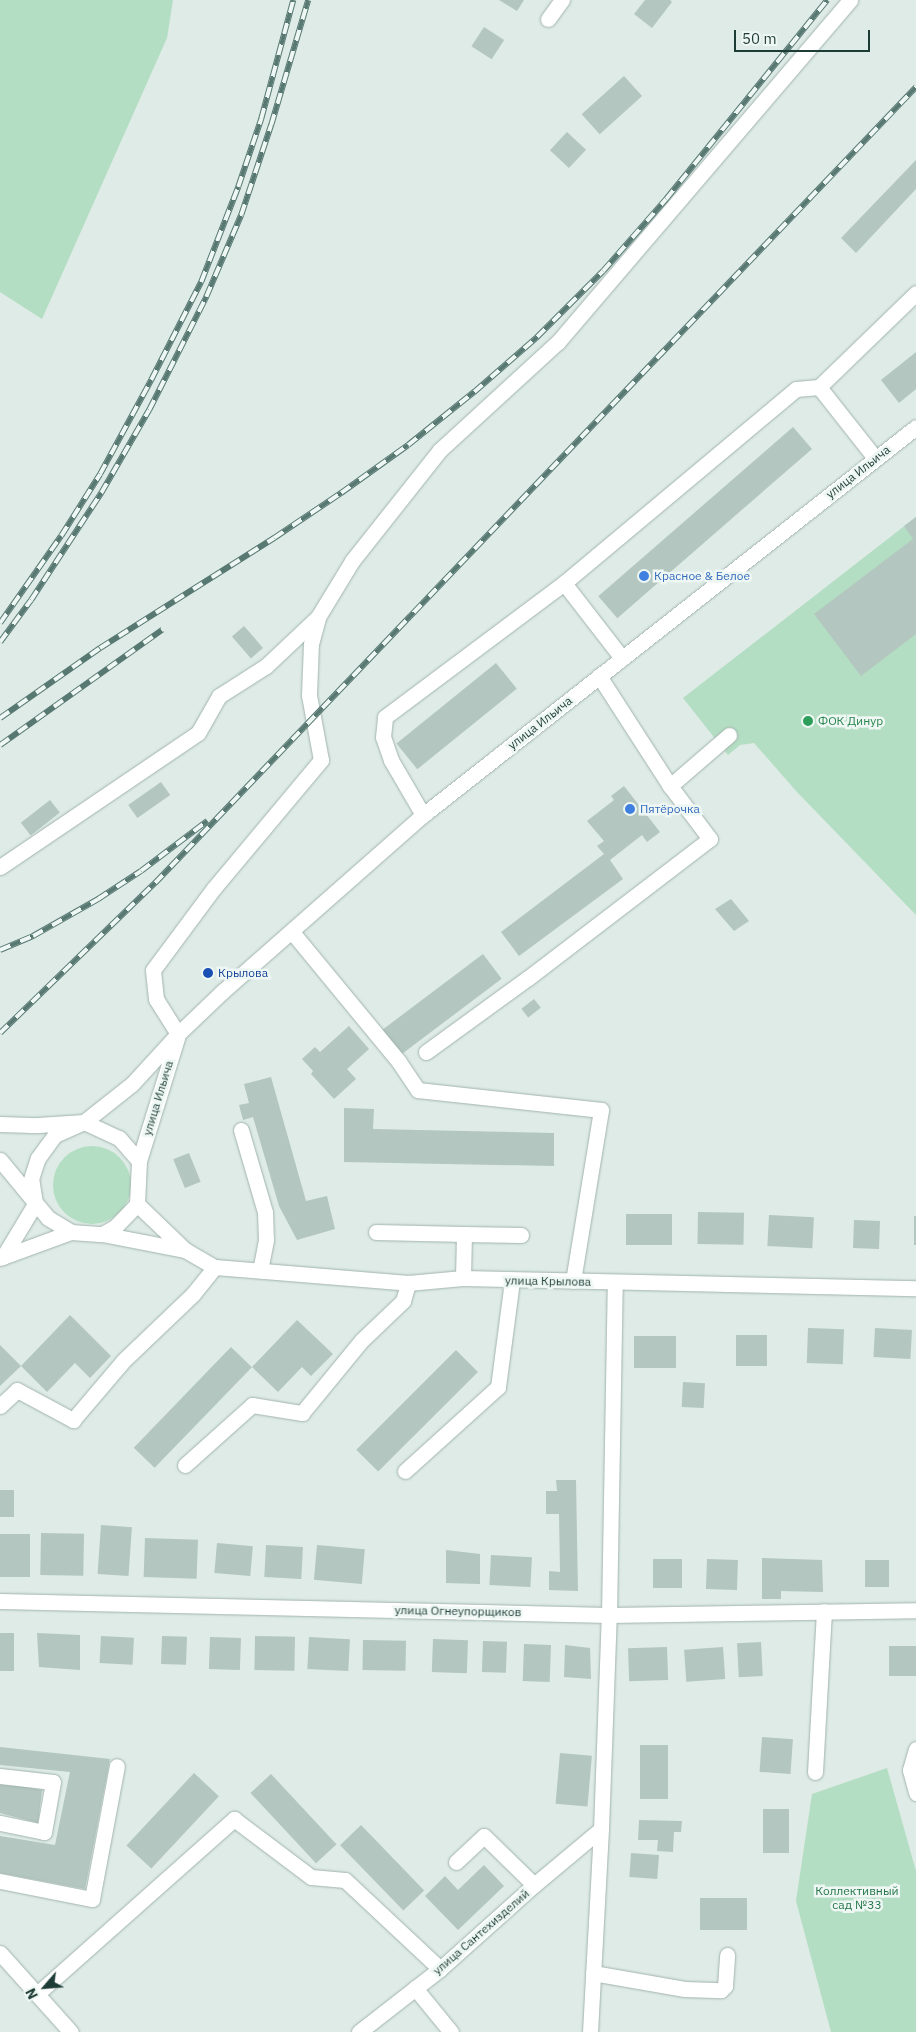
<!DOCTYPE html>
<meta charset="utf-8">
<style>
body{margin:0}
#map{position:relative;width:916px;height:2032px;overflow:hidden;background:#deebe6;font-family:"IBM Plex Sans",sans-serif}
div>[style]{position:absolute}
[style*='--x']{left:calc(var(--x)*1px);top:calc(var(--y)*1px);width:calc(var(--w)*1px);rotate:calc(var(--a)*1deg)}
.green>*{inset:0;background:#b4dec3}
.round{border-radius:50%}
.building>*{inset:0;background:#b3c6bf;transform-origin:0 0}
.roads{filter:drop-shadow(0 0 1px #a1b3ae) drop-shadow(0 0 1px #a1b3ae)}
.minor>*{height:15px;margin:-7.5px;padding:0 7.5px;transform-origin:7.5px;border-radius:7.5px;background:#fff}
.rail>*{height:5.5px;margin-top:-2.75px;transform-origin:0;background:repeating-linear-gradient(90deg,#eef7f3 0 11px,#587872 0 22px);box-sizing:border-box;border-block:1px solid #587872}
.dots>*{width:14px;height:14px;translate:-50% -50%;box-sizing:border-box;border:2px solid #eef7f3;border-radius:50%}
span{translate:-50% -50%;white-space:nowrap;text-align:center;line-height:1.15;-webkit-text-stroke:5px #eef7f3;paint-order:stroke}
.street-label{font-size:12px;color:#1e3c36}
.shop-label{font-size:12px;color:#366cbe}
.left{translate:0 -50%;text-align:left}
.leisure-label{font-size:12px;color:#27864d}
.transit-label{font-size:12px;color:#164399}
.park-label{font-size:12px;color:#25764a}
.north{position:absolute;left:20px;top:1962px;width:50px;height:50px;-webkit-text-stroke:4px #eef7f3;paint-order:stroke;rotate:243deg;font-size:14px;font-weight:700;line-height:20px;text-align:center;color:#1e3c36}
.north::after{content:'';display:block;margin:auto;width:18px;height:22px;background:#1e3c36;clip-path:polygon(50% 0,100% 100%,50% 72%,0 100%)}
.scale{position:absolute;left:734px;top:30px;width:136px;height:22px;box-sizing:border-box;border:2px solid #1e3c36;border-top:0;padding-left:6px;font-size:15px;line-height:18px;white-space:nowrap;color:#1e3c36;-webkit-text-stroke:4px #eef7f3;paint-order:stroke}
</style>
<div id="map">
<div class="green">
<div style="clip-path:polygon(0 0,173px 0,167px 38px,42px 319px,0 292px)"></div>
<div style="clip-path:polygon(916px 517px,916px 915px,797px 792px,754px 743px,740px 745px,728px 755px,683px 698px)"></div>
<div class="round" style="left:53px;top:1146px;width:78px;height:78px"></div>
<div style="clip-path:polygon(887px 1768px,916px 1871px,916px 2032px,831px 2032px,796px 1901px,812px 1794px)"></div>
</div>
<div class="building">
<div style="clip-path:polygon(499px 0,524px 0,517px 11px)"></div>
<div style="clip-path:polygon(645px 0,670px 0,672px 2px,652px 28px,634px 14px)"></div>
<div style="left:484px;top:27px;width:24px;height:23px;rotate:33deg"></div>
<div style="left:624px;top:76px;width:27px;height:57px;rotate:48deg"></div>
<div style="left:567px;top:132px;width:26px;height:25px;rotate:43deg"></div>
<div style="clip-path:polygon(916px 160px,916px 189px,856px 253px,841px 238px)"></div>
<div style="clip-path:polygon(916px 352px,916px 389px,899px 403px,881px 380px)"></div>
<div style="left:793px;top:427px;width:29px;height:258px;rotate:49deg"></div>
<div style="clip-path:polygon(916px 517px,916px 634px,861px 676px,814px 614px,913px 539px,904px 526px)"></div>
<div style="left:244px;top:626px;width:29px;height:16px;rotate:49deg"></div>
<div style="left:496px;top:663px;width:33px;height:128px;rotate:51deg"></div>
<div style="left:161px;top:782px;width:16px;height:40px;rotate:55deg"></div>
<div style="clip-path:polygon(624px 786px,660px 832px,647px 842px,642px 835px,610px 860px,623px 879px,519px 956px,501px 932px,604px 854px,597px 846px,604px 841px,587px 821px,614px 800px,611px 796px)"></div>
<div style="left:50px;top:800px;width:16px;height:37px;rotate:52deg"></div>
<div style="clip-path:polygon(731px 899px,749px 921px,734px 931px,715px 909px)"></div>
<div style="left:483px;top:954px;width:31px;height:130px;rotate:53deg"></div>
<div style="left:534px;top:999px;width:11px;height:16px;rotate:52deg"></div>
<div style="clip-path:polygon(349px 1026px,369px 1049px,347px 1069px,356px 1079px,334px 1099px,311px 1074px,313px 1071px,302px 1059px,315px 1047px,320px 1052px)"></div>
<div style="clip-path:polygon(271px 1077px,306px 1201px,327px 1196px,335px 1229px,297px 1240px,279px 1206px,253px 1117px,243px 1120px,239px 1105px,249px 1103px,244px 1084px)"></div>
<div style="clip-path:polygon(344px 1108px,374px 1109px,373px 1129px,554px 1133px,554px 1166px,344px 1162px)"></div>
<div style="left:189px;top:1153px;width:31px;height:17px;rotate:68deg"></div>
<div style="left:698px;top:1212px;width:46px;height:32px;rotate:1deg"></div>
<div style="left:626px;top:1214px;width:46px;height:31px"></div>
<div style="left:769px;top:1215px;width:45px;height:31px;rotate:3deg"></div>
<div style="left:914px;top:1216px;width:2px;height:29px"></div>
<div style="left:854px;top:1220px;width:26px;height:28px;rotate:2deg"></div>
<div style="clip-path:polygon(70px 1315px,111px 1356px,90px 1378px,75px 1363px,47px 1392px,21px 1366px)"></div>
<div style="clip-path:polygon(297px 1320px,333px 1354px,311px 1376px,302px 1367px,278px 1392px,252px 1367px)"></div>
<div style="left:808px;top:1328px;width:36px;height:35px;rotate:2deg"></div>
<div style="left:875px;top:1328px;width:37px;height:29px;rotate:3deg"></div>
<div style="left:736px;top:1335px;width:31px;height:31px"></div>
<div style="left:634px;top:1336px;width:42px;height:32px"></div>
<div style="clip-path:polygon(0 1345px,21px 1366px,0 1386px)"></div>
<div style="left:231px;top:1347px;width:29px;height:140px;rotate:44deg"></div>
<div style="left:456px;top:1350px;width:31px;height:141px;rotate:45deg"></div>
<div style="left:683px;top:1382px;width:22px;height:25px;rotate:3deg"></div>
<div style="clip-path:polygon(556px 1480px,576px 1480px,578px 1591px,549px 1590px,549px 1571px,560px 1572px,559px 1514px,546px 1514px,546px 1491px,557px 1491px)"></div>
<div style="left:0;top:1490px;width:14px;height:27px"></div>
<div style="left:101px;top:1525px;width:31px;height:49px;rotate:4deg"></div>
<div style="left:41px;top:1533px;width:43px;height:42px;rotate:1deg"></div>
<div style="left:30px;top:1534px;width:43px;height:30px;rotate:90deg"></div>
<div style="left:145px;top:1538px;width:53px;height:39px;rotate:2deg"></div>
<div style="left:217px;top:1543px;width:36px;height:30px;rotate:5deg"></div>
<div style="left:266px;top:1545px;width:37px;height:32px;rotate:3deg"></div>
<div style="left:317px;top:1545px;width:48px;height:35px;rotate:5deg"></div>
<div style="clip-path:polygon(446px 1550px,480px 1554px,480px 1584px,446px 1583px)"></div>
<div style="left:491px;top:1555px;width:41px;height:30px;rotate:3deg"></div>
<div style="clip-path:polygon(762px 1558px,822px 1560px,823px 1592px,781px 1591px,781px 1599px,762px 1599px)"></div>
<div style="left:653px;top:1559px;width:29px;height:29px"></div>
<div style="left:707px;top:1559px;width:31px;height:30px;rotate:2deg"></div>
<div style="left:865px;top:1560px;width:24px;height:27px"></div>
<div style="left:0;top:1633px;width:14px;height:38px"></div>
<div style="clip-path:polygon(37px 1633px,80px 1635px,80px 1670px,39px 1667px)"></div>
<div style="left:101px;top:1636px;width:33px;height:27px;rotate:3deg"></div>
<div style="left:162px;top:1636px;width:25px;height:28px;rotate:2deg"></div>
<div style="left:255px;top:1636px;width:40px;height:34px;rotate:1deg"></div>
<div style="left:210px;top:1637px;width:31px;height:32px;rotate:2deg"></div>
<div style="left:309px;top:1637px;width:41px;height:32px;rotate:3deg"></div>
<div style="left:433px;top:1639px;width:35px;height:33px;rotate:2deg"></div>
<div style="left:363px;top:1640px;width:43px;height:30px;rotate:1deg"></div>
<div style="left:483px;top:1641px;width:24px;height:31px;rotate:2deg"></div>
<div style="left:761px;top:1642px;width:34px;height:24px;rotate:87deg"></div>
<div style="left:524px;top:1644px;width:27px;height:37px;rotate:2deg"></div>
<div style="clip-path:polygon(565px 1645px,590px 1648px,591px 1679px,564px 1677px)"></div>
<div style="left:916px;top:1646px;width:30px;height:27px;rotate:90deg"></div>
<div style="left:667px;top:1647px;width:33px;height:39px;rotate:88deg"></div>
<div style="left:723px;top:1647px;width:32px;height:39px;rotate:86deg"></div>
<div style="left:762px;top:1737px;width:31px;height:35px;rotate:4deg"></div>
<div style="left:640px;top:1745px;width:28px;height:54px"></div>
<div style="clip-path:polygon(0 1747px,110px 1759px,85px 1889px,0 1873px,0 1836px,55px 1845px,70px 1772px,0 1765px)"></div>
<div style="left:560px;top:1753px;width:32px;height:51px;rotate:5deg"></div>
<div style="left:194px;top:1773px;width:34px;height:99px;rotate:43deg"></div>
<div style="left:271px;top:1774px;width:96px;height:28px;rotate:47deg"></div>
<div style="clip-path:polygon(0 1781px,42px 1790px,38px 1823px,0 1813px)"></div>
<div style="left:789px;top:1809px;width:44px;height:26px;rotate:90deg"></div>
<div style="clip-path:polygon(639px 1820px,682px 1821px,681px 1832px,674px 1832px,673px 1852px,657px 1851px,658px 1840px,638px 1840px)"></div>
<div style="left:361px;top:1825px;width:91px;height:29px;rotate:46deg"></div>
<div style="left:631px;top:1853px;width:28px;height:24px;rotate:4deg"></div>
<div style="clip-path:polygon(484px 1865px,504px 1886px,458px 1930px,425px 1896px,445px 1876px,458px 1890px)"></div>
<div style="left:700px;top:1898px;width:47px;height:32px"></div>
</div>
<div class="roads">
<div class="minor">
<div style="--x:548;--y:19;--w:24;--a:-54"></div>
<div style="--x:819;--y:387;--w:90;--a:51.7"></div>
<div style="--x:564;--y:583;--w:95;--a:52.3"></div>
<div style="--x:670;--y:786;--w:78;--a:-40.8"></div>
<div style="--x:423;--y:815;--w:64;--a:-120.2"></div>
<div style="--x:391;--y:760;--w:24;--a:-109"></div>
<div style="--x:383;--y:737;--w:20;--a:-84"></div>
<div style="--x:385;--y:717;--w:224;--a:-36.8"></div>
<div style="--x:564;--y:583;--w:302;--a:-39.9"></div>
<div style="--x:796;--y:389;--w:23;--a:-5"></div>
<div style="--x:819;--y:387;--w:135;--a:-44.1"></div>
<div style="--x:0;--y:867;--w:239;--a:-34.1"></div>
<div style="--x:198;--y:733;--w:43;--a:-60.4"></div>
<div style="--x:219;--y:696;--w:56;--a:-32.6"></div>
<div style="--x:266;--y:666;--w:71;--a:-43.3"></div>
<div style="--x:292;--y:932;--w:168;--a:50.5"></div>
<div style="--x:399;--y:1062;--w:34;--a:56"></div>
<div style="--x:418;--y:1090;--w:184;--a:6.2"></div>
<div style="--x:601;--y:1110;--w:173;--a:99.3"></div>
<div style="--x:178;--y:1034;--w:41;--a:-122.2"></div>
<div style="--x:156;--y:999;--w:29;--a:-96"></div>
<div style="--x:153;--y:970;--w:102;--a:-53.4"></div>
<div style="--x:214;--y:888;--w:167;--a:-50.1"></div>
<div style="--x:321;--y:760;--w:66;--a:-100.5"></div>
<div style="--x:309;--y:695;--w:51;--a:-87.8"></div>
<div style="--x:311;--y:644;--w:28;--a:-75"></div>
<div style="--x:318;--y:617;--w:66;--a:-58.7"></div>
<div style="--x:352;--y:561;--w:142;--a:-51.6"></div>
<div style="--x:440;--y:450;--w:160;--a:-42.5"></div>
<div style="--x:558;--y:342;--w:450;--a:-49.5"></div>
<div style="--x:426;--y:1052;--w:126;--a:-36"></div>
<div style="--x:528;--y:978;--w:229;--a:-37.4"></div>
<div style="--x:710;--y:839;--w:66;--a:-127"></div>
<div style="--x:670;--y:786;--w:131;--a:-122.8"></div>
<div style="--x:0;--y:1124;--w:38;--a:2"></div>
<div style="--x:38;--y:1125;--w:46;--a:-3.7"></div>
<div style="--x:84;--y:1122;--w:61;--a:-38.4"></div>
<div style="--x:132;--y:1084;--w:68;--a:-47.4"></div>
<div style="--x:178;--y:1034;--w:61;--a:-43.7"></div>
<div style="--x:222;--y:992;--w:268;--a:-41.4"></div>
<div style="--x:423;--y:815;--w:627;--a:-38.2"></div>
<div style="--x:241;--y:1130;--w:85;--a:73.7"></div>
<div style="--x:265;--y:1212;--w:28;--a:88"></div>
<div style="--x:266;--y:1240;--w:31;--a:101"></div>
<div style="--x:0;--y:1160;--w:75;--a:50.4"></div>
<div style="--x:48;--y:1218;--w:27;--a:31"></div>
<div style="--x:71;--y:1232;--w:31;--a:4"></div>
<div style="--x:102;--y:1234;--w:15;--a:-28"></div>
<div style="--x:115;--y:1227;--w:32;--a:-46"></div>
<div style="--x:137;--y:1204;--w:43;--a:-87.3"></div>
<div style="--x:139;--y:1161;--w:129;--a:-72.8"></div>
<div style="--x:35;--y:1203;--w:24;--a:-99"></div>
<div style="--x:31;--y:1179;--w:22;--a:-72"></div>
<div style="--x:38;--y:1158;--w:29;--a:-54"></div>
<div style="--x:55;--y:1135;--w:32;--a:-24"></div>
<div style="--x:84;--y:1122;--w:38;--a:25"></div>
<div style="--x:119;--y:1138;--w:30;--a:49"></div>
<div style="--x:137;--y:1204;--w:66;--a:43.8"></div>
<div style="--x:185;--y:1250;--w:34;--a:30"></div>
<div style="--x:215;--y:1267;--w:194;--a:4.7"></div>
<div style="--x:408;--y:1283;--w:55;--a:-5.2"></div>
<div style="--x:463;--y:1278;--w:453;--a:1.3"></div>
<div style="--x:376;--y:1232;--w:88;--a:1.3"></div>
<div style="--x:464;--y:1234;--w:44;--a:91.3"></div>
<div style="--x:102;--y:1234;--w:85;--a:10.9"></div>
<div style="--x:464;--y:1234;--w:57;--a:1"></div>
<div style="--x:3;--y:1257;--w:62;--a:-58.9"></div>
<div style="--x:0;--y:1258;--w:76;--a:-20.1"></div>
<div style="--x:0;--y:1406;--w:23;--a:-43"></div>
<div style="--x:17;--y:1390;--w:64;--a:28.2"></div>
<div style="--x:73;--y:1420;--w:77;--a:-49.7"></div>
<div style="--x:123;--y:1361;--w:97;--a:-43.7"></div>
<div style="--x:193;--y:1294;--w:35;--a:-51"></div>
<div style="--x:185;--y:1465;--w:90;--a:-41.8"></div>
<div style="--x:252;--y:1405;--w:51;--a:9.1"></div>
<div style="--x:302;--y:1413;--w:94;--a:-50.6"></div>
<div style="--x:362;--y:1340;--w:57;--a:-43.6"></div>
<div style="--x:403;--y:1301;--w:19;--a:-74"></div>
<div style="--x:405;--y:1471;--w:125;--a:-42.1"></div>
<div style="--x:498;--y:1387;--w:107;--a:-82.5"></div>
<div style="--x:0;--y:1601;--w:609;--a:1.32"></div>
<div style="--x:609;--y:1615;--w:307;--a:-0.9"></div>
<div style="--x:916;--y:1749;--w:22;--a:106"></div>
<div style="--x:910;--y:1770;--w:24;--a:75"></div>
<div style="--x:815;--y:1772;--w:161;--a:-86.8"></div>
<div style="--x:0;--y:1776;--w:53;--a:6.5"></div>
<div style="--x:53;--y:1782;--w:51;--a:100.2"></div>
<div style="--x:44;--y:1832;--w:45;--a:-168.4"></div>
<div style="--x:456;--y:1862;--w:38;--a:-43"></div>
<div style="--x:484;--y:1836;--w:70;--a:44.4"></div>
<div style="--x:0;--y:1881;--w:94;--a:11.1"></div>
<div style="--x:92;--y:1899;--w:135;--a:-79.4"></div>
<div style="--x:0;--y:1953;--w:106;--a:48.1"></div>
<div style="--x:593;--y:1973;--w:93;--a:9.9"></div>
<div style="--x:685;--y:1989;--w:36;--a:2"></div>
<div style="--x:721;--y:1990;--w:6;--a:-45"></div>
<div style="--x:725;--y:1986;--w:31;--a:-86"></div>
<div style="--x:415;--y:1988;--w:57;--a:50.7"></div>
<div style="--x:37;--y:1994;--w:264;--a:-41.6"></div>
<div style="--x:234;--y:1819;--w:96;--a:37"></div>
<div style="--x:311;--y:1877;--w:34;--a:5"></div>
<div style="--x:345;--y:1880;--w:130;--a:43.1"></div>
<div style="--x:359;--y:2032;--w:103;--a:-37.9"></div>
<div style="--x:440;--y:1969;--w:126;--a:-41.8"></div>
<div style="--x:534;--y:1885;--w:87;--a:-39.9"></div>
<div style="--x:590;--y:2032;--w:203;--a:-86.9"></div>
<div style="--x:601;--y:1829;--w:214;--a:-87.9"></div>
<div style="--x:609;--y:1615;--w:332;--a:-89"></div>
</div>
</div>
<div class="rail">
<div style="--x:0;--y:623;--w:106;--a:-55"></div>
<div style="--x:61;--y:536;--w:73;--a:-57.8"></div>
<div style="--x:100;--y:474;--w:107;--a:-61.5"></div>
<div style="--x:151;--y:380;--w:110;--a:-63"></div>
<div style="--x:201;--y:282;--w:102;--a:-68.7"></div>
<div style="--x:238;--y:187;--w:72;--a:-71.3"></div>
<div style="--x:261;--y:119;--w:123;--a:-74.9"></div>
<div style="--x:0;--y:642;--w:52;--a:-53.6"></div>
<div style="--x:31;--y:600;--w:128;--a:-56.8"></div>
<div style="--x:101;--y:493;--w:96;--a:-60"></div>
<div style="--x:149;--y:410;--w:127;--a:-63.2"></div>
<div style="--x:206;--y:297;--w:89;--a:-66.9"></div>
<div style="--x:241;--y:215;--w:95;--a:-71.6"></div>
<div style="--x:271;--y:125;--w:130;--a:-73.5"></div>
<div style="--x:0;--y:718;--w:122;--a:-35"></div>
<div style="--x:100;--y:648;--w:206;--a:-32.3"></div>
<div style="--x:274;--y:538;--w:81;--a:-33.9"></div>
<div style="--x:341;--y:493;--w:82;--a:-35.6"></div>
<div style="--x:408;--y:445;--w:85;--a:-38.8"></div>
<div style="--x:474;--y:392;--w:84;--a:-41.1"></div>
<div style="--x:537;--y:337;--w:93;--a:-45"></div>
<div style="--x:603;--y:271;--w:96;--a:-48.8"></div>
<div style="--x:666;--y:199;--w:256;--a:-51"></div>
<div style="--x:0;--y:745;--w:199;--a:-35.4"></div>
<div style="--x:0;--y:950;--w:36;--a:-23"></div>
<div style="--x:33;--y:936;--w:75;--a:-29.6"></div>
<div style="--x:98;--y:899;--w:51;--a:-33.1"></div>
<div style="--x:141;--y:871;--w:83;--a:-37.1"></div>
<div style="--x:0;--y:1033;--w:216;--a:-44.1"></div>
<div style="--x:155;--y:883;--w:1101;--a:-46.29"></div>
</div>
<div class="dots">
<div style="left:644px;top:576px;background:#3f7fe0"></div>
<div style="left:808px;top:721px;background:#2e9e5b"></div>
<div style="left:630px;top:809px;background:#3f7fe0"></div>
<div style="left:208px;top:973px;background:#1a4fb4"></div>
</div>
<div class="street-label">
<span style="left:858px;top:472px;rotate:-38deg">улица Ильича</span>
<span style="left:540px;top:723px;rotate:-38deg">улица Ильича</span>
<span style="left:158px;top:1098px;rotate:-73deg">улица Ильича</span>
<span style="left:548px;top:1281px;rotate:1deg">улица Крылова</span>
<span style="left:458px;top:1611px;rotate:1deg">улица Огнеупорщиков</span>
<span style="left:481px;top:1932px;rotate:-41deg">улица Сантехизделий</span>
</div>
<div class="shop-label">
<span class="left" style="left:654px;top:576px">Красное &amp; Белое</span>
<span class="left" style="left:640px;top:809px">Пятёрочка</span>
</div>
<div class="leisure-label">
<span class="left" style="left:818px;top:721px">ФОК Динур</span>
</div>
<div class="transit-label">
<span class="left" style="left:218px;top:973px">Крылова</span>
</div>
<div class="park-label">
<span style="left:857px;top:1898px">Коллективный<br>сад №33</span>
</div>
<div class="north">N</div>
<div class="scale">50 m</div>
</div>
